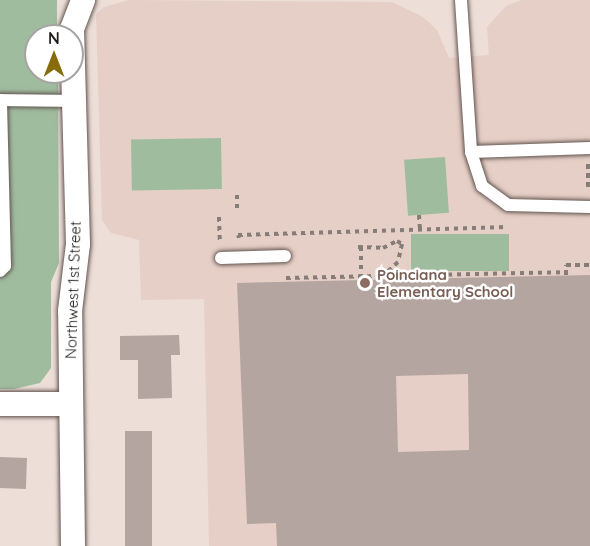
<!DOCTYPE html>
<style>
body{margin:0}
#map{position:relative;width:590px;height:546px;overflow:hidden;background:#edded8;font-family:Quicksand,sans-serif}
div>[style]{position:absolute}
[style*='--x']{left:calc(var(--x)*1px);top:calc(var(--y)*1px);width:calc(var(--w)*1px);rotate:calc(var(--a)*1deg)}
.built>*{inset:0;background:#e6cfc6}
.green>*{inset:0;background:#a0bc9f;transform-origin:0 0}
.building>*{inset:0;background:#b4a5a1;transform-origin:0 0}
.path>*{height:4px;margin-top:-2px;transform-origin:0;background:repeating-linear-gradient(90deg,#867c78 0 4.5px,transparent 0 9px)}
.roads{filter:drop-shadow(0 0 2px #625550) drop-shadow(0 0 2px #625550)}
.lane>*{height:12px;margin:-6px;padding:0 6px;transform-origin:6px;border-radius:6px;background:#fff}
.street>*{height:24px;margin:-12px;padding:0 12px;transform-origin:12px;border-radius:12px;background:#fff}
.dots>*{width:16px;height:16px;translate:-50% -50%;box-sizing:border-box;border:3px solid #fff;border-radius:50%}
span{translate:-50% -50%;white-space:nowrap;text-align:center;line-height:1.15;-webkit-text-stroke:5px #fff;paint-order:stroke}
.education-label{font-size:15px;color:#785e54;font-weight:700}
.left{translate:0 -50%;text-align:left}
.street-label{font-size:15px;color:#211c1a}
.north{position:absolute;left:24px;top:24px;width:60px;height:60px;box-sizing:border-box;background:#fff;border:2px solid #a6a4a3;border-radius:50%;rotate:0deg;font-size:16px;font-weight:700;line-height:24px;text-align:center;color:#211c1a}
.north::after{content:'';display:block;margin:auto;width:21px;height:27px;background:#866c0a;clip-path:polygon(50% 0,100% 100%,50% 72%,0 100%)}
</style>
<div id="map">
<div class="built">
<div style="clip-path:polygon(129px 0,392px 2px,423px 17px,437px 30px,449px 58px,489px 55px,487px 27px,506px 6px,522px 0,590px 0,590px 546px,209px 546px,204px 299px,141px 300px,139px 240px,111px 233px,102px 220px,96px 14px,104px 7px)"></div>
</div>
<div class="green">
<div style="clip-path:polygon(0 0,57px 0,57px 36px,36px 36px,36px 72px,58px 72px,59px 263px,51px 282px,51px 368px,40px 383px,14px 389px,0 389px)"></div>
<div style="left:221px;top:138px;width:51px;height:90px;rotate:89deg"></div>
<div style="left:445px;top:157px;width:56px;height:41px;rotate:86deg"></div>
<div style="left:509px;top:234px;width:37px;height:98px;rotate:90deg"></div>
</div>
<div class="building">
<div style="clip-path:polygon(evenodd,590px 275px,590px 546px,277px 546px,276px 523px,247px 524px,237px 283px,590px 275px,468px 374px,469px 450px,398px 452px,396px 376px,468px 374px)"></div>
<div style="clip-path:polygon(179px 335px,180px 355px,171px 355px,172px 398px,138px 399px,138px 360px,120px 360px,120px 336px)"></div>
<div style="left:125px;top:431px;width:27px;height:115px"></div>
<div style="left:0;top:457px;width:27px;height:31px;rotate:2deg"></div>
</div>
<div class="path">
<div style="--x:588;--y:164;--w:25;--a:90"></div>
<div style="--x:237;--y:195;--w:18;--a:90"></div>
<div style="--x:419;--y:215;--w:15;--a:86"></div>
<div style="--x:219;--y:217;--w:24;--a:88"></div>
<div style="--x:239;--y:238;--w:3;--a:-108"></div>
<div style="--x:238;--y:235;--w:269;--a:-1.7"></div>
<div style="--x:358;--y:247;--w:25;--a:2"></div>
<div style="--x:383;--y:248;--w:16;--a:-27"></div>
<div style="--x:397;--y:241;--w:6;--a:31"></div>
<div style="--x:402;--y:244;--w:18;--a:103"></div>
<div style="--x:398;--y:262;--w:21;--a:137"></div>
<div style="--x:361;--y:247;--w:29;--a:90"></div>
<div style="--x:566;--y:275;--w:10;--a:-90"></div>
<div style="--x:566;--y:265;--w:24;--a:0"></div>
<div style="--x:286;--y:278;--w:280;--a:-1.2"></div>
</div>
<div class="roads">
<div class="lane">
<div style="--x:461;--y:0;--w:152;--a:86.2"></div>
<div style="--x:471;--y:152;--w:36;--a:72"></div>
<div style="--x:482;--y:186;--w:32;--a:36"></div>
<div style="--x:508;--y:205;--w:82;--a:1.4"></div>
<div style="--x:0;--y:100;--w:73;--a:0.8"></div>
<div style="--x:471;--y:152;--w:119;--a:-1.9"></div>
<div style="--x:221;--y:258;--w:64;--a:-1.8"></div>
<div style="--x:0;--y:271;--w:7;--a:-45"></div>
<div style="--x:5;--y:266;--w:166;--a:-91.4"></div>
</div>
<div class="street">
<div style="--x:0;--y:404;--w:71;--a:0"></div>
<div style="--x:73;--y:546;--w:235;--a:-90.7"></div>
<div style="--x:70;--y:311;--w:67;--a:-83.2"></div>
<div style="--x:78;--y:244;--w:215;--a:-91.6"></div>
<div style="--x:72;--y:29;--w:31;--a:-69"></div>
</div>
</div>
<div class="dots">
<div style="left:365px;top:283px;background:#8d6e63"></div>
</div>
<div class="education-label">
<span class="left" style="left:377px;top:283px">Poinciana<br>Elementary School</span>
</div>
<div class="street-label">
<span style="left:73px;top:290px;rotate:-88deg">Northwest 1st Street</span>
</div>
<div class="north">N</div>
</div>
